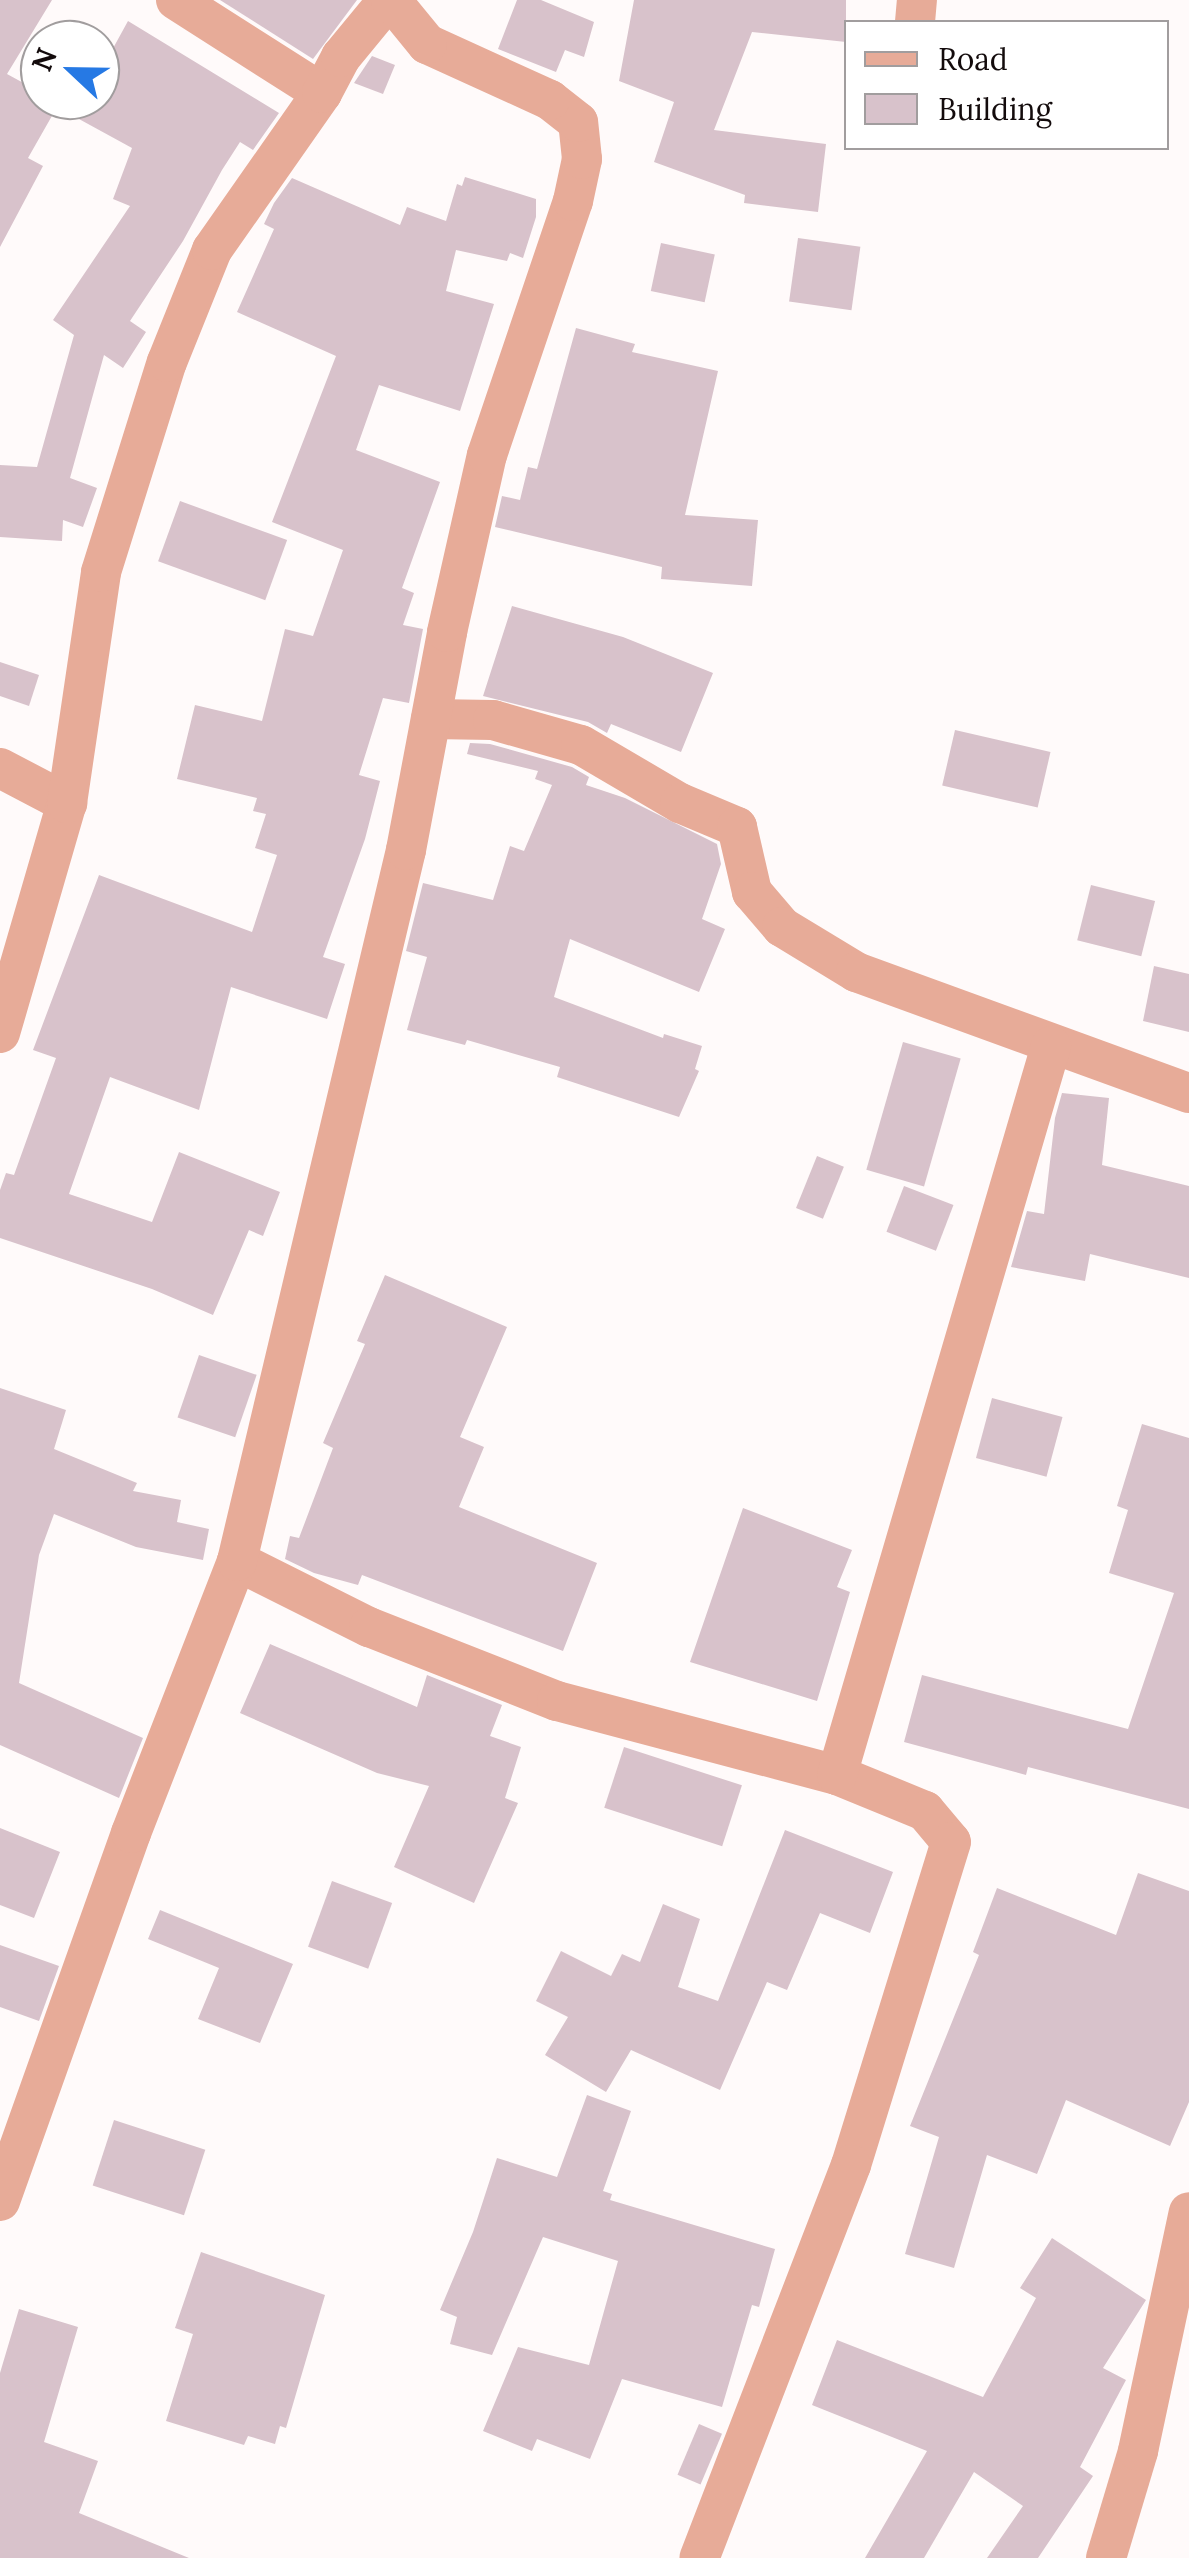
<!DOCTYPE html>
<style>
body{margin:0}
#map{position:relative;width:1189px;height:2558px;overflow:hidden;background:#fffafa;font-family:Lora,serif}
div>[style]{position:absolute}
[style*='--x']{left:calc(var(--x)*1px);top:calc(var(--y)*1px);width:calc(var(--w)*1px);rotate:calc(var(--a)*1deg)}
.building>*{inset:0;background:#d8c2cb;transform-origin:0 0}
.minor>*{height:40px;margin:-20px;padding:0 20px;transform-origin:20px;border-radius:20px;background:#e7ab98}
span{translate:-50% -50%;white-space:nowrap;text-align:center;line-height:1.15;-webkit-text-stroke:9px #fff;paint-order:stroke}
.legend{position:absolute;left:844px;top:20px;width:325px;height:130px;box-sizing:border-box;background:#fff;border:2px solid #a19d9e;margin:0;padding:12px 18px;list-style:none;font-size:30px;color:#130b0c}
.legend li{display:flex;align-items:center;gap:20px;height:50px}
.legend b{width:50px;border:2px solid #a19d9e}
.north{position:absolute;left:20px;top:20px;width:100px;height:100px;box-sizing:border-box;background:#fff;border:2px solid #a19d9e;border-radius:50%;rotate:292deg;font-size:28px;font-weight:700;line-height:40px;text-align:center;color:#130b0c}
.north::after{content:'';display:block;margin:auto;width:35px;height:45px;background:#2679e4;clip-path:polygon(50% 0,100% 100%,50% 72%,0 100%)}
</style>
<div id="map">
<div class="building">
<div style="clip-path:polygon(0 0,52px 0,7px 74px,40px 92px,40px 100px,100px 100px,100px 72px,128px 21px,279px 113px,253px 150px,240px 142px,222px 170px,183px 241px,130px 321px,146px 332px,123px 368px,104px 355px,70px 478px,97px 488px,83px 527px,63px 520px,62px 541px,0 537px,0 465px,37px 467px,74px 335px,53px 320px,130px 206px,113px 199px,132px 148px,57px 107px,28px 158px,43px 166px,0 247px)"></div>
<div style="clip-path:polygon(220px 0,357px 0,313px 59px)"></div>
<div style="clip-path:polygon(517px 0,541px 0,594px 22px,584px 57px,565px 50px,556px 72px,498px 49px)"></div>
<div style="clip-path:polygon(634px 0,846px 0,846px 42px,752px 32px,714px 130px,826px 144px,818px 212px,744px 203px,745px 195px,654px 162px,674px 102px,619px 81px)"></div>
<div style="clip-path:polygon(372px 56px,395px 65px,383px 94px,354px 83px)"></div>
<div style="clip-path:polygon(465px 177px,536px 199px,536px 217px,523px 258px,510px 253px,507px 261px,456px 250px,446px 291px,494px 304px,460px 411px,379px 385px,356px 450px,440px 482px,402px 588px,414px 593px,403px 625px,423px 629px,409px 703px,383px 698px,359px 775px,380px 781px,365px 839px,323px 957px,345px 964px,327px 1019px,231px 987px,199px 1110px,110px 1077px,69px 1194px,152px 1222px,179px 1152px,280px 1192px,263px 1236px,249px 1230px,213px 1315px,152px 1289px,0 1238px,0 1190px,6px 1173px,14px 1175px,56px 1058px,33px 1050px,99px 875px,252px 932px,277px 855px,255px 848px,266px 814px,253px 811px,257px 798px,177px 779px,195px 705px,262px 721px,285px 629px,313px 636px,343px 550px,272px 522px,336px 356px,237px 312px,274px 229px,264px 224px,274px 203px,292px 178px,400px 225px,407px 207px,446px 221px,457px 184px,462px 186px)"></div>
<div style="left:798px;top:238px;width:63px;height:64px;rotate:8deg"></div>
<div style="left:661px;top:243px;width:55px;height:49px;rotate:12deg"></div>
<div style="clip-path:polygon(576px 328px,635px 344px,632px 352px,718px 371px,685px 515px,758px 520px,752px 586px,661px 579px,662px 567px,495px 527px,502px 496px,520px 500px,528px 467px,537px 469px)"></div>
<div style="left:180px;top:501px;width:114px;height:64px;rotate:20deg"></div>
<div style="clip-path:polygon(512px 606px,623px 637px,713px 673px,681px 752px,611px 724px,607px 733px,588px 722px,483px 696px)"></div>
<div style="clip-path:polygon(0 662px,39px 675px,29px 706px,0 696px)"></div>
<div style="left:955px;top:730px;width:98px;height:57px;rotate:13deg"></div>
<div style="clip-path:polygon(470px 743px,490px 744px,572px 767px,589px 777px,586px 785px,625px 798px,717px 844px,721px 864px,702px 919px,725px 929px,699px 992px,570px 939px,554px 997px,663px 1038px,664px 1034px,702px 1046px,695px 1069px,699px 1071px,679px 1117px,557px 1077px,560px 1067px,467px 1040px,465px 1045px,407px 1030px,427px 957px,406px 951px,423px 883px,493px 900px,510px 846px,524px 851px,552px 785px,535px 779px,538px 771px,467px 754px)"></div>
<div style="left:1091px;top:885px;width:66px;height:57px;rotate:14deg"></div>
<div style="clip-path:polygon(1154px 966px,1189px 974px,1189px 1032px,1143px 1021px)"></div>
<div style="left:903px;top:1042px;width:60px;height:133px;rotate:16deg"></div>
<div style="clip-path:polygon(1062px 1093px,1109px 1098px,1102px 1165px,1189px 1186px,1189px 1278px,1090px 1254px,1085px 1281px,1011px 1267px,1027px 1211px,1044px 1214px,1055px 1118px)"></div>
<div style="left:817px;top:1156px;width:29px;height:56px;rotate:22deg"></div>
<div style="left:904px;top:1186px;width:53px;height:49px;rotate:21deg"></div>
<div style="clip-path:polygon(385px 1275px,507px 1327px,460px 1437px,484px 1447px,459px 1507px,597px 1563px,563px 1651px,362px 1575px,358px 1585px,314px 1573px,285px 1559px,290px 1536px,299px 1538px,333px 1448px,323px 1443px,365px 1344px,357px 1341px)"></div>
<div style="left:199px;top:1355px;width:61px;height:66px;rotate:19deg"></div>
<div style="clip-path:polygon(0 1388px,66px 1410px,54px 1449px,137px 1483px,133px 1491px,181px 1500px,177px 1522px,209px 1529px,203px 1560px,136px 1547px,54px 1514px,39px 1555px,19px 1683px,143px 1738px,119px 1798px,0 1745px)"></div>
<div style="left:992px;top:1398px;width:73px;height:62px;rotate:15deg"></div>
<div style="clip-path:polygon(1142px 1424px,1189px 1438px,1189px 1809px,1028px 1767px,1026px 1775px,904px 1742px,922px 1675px,1128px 1729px,1174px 1593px,1109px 1573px,1128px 1510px,1117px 1506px)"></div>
<div style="clip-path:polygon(743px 1508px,852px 1550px,837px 1587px,850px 1592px,817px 1701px,690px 1662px)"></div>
<div style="clip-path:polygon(270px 1644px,417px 1707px,427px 1675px,502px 1705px,490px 1736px,521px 1747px,505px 1798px,518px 1803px,474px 1903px,394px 1867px,429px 1786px,377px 1773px,240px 1713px)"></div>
<div style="left:624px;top:1747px;width:124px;height:64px;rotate:18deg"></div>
<div style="clip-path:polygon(0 1828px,60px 1852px,34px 1918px,0 1905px)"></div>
<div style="clip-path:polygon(785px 1830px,893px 1872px,870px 1933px,820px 1913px,787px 1990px,767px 1982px,720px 2090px,631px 2050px,606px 2092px,545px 2055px,568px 2017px,536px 2001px,561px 1951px,611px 1976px,622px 1954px,640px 1962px,663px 1904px,700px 1919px,678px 1987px,718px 2001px)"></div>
<div style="clip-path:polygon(1138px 1873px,1189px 1891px,1189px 2102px,1170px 2146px,1066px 2100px,1037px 2174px,987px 2155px,954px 2268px,905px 2254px,939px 2137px,910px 2126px,979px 1955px,973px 1952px,997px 1888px,1116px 1935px)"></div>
<div style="left:332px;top:1881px;width:64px;height:70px;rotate:20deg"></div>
<div style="clip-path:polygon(160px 1910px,293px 1964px,260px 2043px,198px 2019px,219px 1968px,148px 1939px)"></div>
<div style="clip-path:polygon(0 1945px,59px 1966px,39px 2021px,0 2007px)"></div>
<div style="clip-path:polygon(587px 2095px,631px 2111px,603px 2191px,612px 2194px,610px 2200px,775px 2249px,759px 2307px,752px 2305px,722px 2407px,622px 2379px,590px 2459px,537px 2439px,532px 2451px,483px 2431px,518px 2347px,589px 2365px,618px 2261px,543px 2237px,492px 2355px,450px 2344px,457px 2317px,440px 2310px,473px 2232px,497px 2158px,557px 2177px)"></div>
<div style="left:114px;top:2120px;width:96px;height:69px;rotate:18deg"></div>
<div style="clip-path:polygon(1052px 2238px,1146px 2300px,1103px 2368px,1126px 2380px,1080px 2467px,1093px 2476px,1038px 2558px,987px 2558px,1023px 2506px,974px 2472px,924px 2558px,865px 2558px,927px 2451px,812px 2405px,837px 2340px,983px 2397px,1036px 2298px,1020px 2288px)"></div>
<div style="clip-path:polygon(201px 2252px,325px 2295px,286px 2428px,280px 2426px,275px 2444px,248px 2436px,244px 2445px,166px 2421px,193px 2334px,175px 2328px)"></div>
<div style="clip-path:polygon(19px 2309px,78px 2327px,44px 2442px,98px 2461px,79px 2513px,189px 2558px,0 2558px,0 2373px)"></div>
<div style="left:699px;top:2424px;width:25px;height:55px;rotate:23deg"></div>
</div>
<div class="minor">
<div style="--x:176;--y:0;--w:173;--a:32.5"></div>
<div style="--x:915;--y:22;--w:22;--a:-85"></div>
<div style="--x:431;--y:719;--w:62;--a:0.9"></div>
<div style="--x:493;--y:720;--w:91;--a:15.9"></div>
<div style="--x:581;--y:745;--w:115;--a:30.4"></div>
<div style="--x:680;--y:803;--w:62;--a:22.8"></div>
<div style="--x:737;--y:827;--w:67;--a:77"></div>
<div style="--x:752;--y:892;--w:46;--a:49.4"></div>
<div style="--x:782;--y:927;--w:87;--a:31.3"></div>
<div style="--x:856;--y:972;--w:354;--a:20"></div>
<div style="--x:0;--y:768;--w:76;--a:27.6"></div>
<div style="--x:0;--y:1033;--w:240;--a:-73.8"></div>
<div style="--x:67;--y:803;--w:233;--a:-81.6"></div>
<div style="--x:101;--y:572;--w:220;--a:-72.6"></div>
<div style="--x:167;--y:362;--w:121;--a:-68.1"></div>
<div style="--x:212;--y:250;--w:192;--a:-55"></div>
<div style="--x:322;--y:93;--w:41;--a:-62.2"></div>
<div style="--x:341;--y:57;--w:74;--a:-50.5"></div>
<div style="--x:237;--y:1561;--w:148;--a:26.6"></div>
<div style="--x:369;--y:1627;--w:202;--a:21.5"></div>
<div style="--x:557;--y:1701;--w:290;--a:14.8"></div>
<div style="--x:837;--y:1775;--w:95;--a:22.2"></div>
<div style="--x:925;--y:1811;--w:40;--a:50"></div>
<div style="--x:951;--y:1842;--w:338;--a:107.2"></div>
<div style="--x:851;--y:2165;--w:421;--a:111.1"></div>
<div style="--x:837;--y:1775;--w:760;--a:-73.64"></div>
<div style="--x:0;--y:2201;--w:391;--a:-70.4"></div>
<div style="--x:131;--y:1833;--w:292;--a:-68.7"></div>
<div style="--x:237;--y:1561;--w:731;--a:-76.63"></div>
<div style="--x:406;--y:850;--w:222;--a:-79.3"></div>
<div style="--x:447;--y:632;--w:181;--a:-77.3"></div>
<div style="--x:487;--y:455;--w:268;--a:-71.3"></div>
<div style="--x:573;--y:201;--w:43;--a:-77.9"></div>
<div style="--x:582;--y:159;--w:37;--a:-96"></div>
<div style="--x:578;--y:122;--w:36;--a:-142"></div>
<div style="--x:550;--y:100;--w:135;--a:-155.5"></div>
<div style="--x:427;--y:44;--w:57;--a:-129.3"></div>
<div style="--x:1106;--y:2558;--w:112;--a:-73.3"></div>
<div style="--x:1138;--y:2451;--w:244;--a:-78"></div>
</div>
<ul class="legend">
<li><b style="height:12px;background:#e7ab98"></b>Road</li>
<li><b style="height:28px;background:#d8c2cb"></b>Building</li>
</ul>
<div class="north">N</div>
</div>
